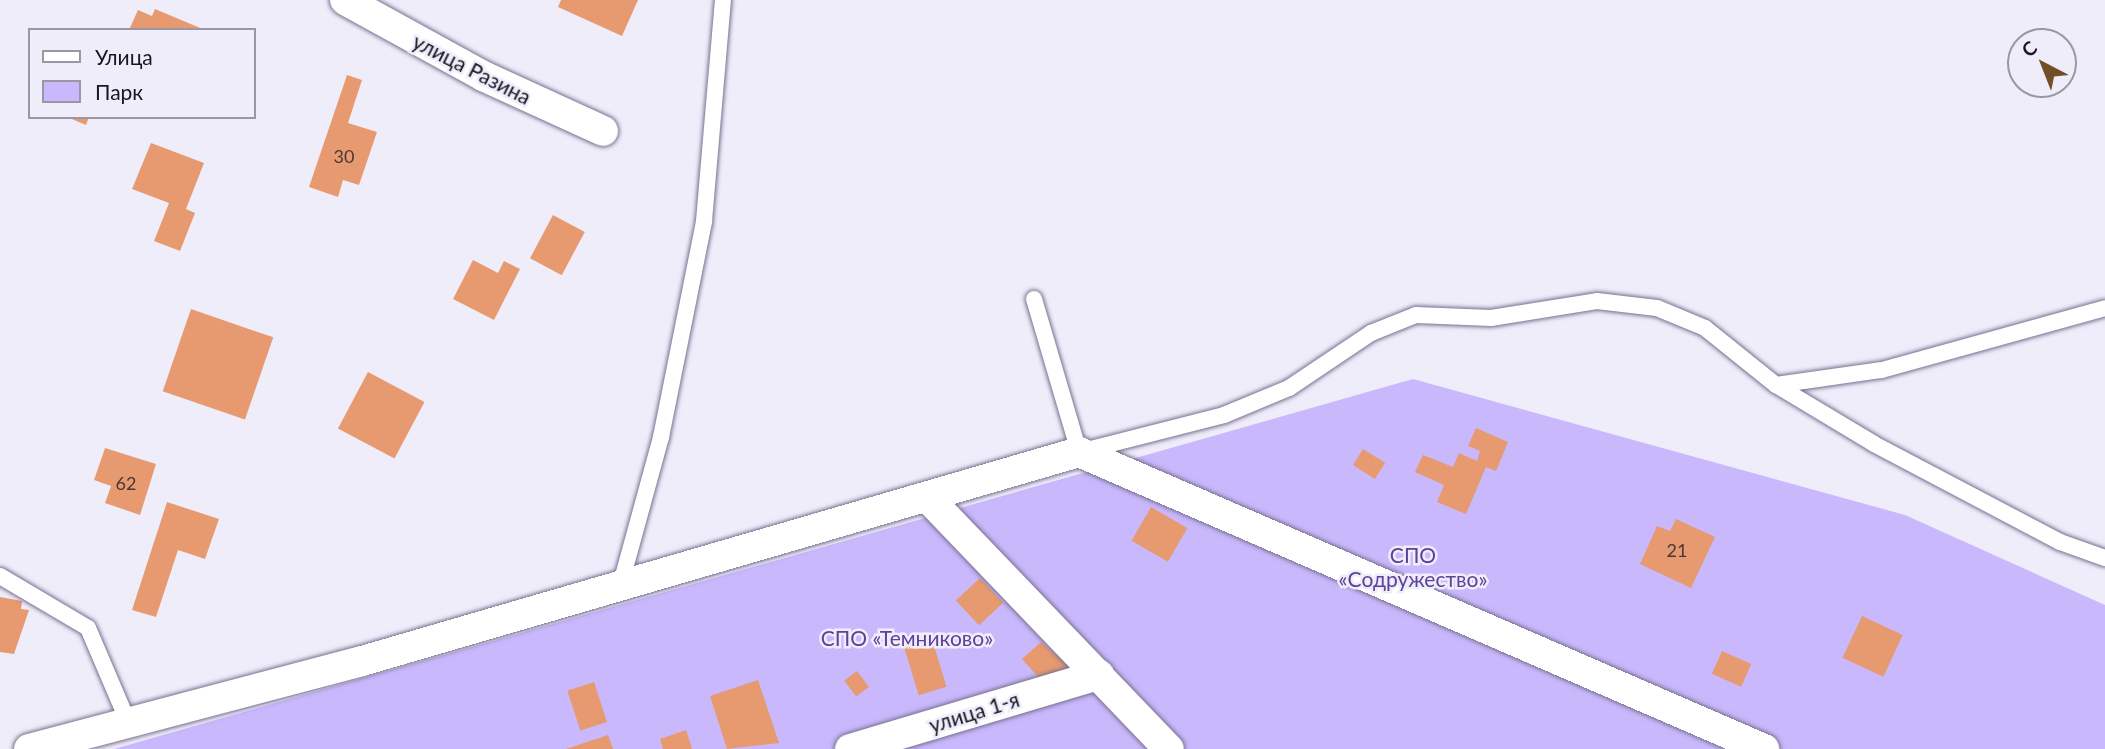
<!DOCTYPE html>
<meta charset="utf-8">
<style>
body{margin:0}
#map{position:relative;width:2105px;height:749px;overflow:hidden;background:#f0edfb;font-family:Lato,sans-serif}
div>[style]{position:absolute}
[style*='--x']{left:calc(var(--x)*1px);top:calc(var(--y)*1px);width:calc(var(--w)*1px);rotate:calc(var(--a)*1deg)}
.green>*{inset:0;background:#c9b8fc}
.building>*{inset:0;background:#e79a6f;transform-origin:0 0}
.roads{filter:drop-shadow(0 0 2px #787190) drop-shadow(0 0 2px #787190)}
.lane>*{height:16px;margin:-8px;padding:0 8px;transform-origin:8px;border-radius:8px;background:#fff}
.street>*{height:30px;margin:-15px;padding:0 15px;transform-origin:15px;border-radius:15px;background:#fff}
span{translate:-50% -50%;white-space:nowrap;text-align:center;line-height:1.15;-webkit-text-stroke:5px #f0edfb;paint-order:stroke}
.number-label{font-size:18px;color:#4c3735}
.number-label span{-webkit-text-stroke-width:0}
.street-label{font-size:21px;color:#191622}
.park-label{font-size:21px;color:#5e419a}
.legend{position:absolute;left:28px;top:28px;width:228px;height:91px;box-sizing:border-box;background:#f0edfb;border:2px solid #9a97a4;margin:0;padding:9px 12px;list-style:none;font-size:21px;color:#191622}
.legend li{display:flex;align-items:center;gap:14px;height:35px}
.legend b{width:35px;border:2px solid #9a97a4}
.north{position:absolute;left:2007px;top:28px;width:70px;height:70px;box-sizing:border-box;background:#f0edfb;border:2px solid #9a97a4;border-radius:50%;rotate:318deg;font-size:19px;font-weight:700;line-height:28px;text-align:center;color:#191622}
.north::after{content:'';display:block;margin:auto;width:24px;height:32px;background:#715027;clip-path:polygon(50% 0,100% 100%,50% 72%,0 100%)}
</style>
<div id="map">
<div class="green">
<div style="clip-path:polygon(1413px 379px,1905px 515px,2105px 605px,2105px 749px,114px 749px)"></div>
</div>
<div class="building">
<div style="clip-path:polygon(561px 0,638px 0,622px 36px,558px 7px)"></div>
<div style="clip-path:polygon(155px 9px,205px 30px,129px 30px,138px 10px,152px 16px)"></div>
<div style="clip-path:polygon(347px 75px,362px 80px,348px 123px,377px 132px,359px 185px,343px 180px,338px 197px,309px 187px)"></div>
<div style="clip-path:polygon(67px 117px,89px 117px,86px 125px)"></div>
<div style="clip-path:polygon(151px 143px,204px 163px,186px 209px,195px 213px,180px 251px,154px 241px,169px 203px,132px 189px)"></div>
<div style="left:553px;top:215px;width:36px;height:49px;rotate:28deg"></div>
<div style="clip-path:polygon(473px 260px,498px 273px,504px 261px,520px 269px,494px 320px,453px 299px)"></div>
<div style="left:191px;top:309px;width:87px;height:87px;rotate:19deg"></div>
<div style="left:368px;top:372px;width:64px;height:64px;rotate:28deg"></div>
<div style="clip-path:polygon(1476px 428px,1508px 442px,1496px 471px,1486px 467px,1466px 514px,1437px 502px,1444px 485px,1415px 472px,1423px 455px,1453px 467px,1459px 453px,1477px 461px,1480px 451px,1468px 446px)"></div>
<div style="clip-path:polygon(105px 448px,156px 464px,140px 515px,105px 503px,111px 486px,94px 480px)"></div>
<div style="left:1363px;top:449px;width:26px;height:19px;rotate:32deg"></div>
<div style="clip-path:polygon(167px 502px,219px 519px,205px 559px,178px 550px,156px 617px,132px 610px)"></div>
<div style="left:1151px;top:507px;width:42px;height:39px;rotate:30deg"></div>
<div style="clip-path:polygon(1676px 519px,1715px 537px,1691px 588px,1640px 564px,1657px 526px,1670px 531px)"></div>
<div style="left:980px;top:578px;width:34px;height:33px;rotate:47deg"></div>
<div style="clip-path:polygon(0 597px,22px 601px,21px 609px,29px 610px,14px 654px,0 652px)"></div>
<div style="left:1862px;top:616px;width:45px;height:46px;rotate:25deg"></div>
<div style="left:931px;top:636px;width:53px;height:29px;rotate:73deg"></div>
<div style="clip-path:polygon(1041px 642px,1072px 669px,1049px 689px,1022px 659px)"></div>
<div style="left:1722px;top:651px;width:32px;height:25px;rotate:24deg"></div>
<div style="left:857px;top:671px;width:20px;height:16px;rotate:53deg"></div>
<div style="clip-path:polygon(758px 680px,779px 743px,727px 749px,710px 696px)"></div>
<div style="left:594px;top:682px;width:42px;height:28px;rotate:72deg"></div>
<div style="clip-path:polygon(686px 730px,692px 749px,663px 749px,660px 739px)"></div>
<div style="clip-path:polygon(608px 735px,613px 749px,566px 749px)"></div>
</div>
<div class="roads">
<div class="lane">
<div style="--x:1034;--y:299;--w:159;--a:73.6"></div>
<div style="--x:1079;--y:452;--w:150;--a:-14.3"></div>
<div style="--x:1224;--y:415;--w:70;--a:-22.6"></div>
<div style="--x:1289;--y:388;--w:99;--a:-33.9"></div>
<div style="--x:1371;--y:333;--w:48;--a:-21.8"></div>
<div style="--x:1416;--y:315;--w:75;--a:2.3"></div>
<div style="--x:1491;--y:318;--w:107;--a:-9.1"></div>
<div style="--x:1597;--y:301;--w:60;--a:6.7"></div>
<div style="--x:1657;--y:308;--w:52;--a:22.6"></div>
<div style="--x:1705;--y:328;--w:91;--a:38.8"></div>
<div style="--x:1776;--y:385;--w:114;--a:31"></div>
<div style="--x:1874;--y:444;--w:210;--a:27.8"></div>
<div style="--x:2060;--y:542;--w:48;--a:19.6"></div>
<div style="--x:1776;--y:385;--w:107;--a:-8.1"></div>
<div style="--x:1882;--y:370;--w:231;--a:-15.5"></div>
<div style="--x:0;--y:576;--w:102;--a:30.6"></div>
<div style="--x:88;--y:628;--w:102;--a:66.9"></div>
<div style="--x:620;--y:587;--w:156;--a:-74.7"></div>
<div style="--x:661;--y:437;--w:220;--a:-78.7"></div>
<div style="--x:704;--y:221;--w:222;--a:-85.1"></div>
</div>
<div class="street">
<div style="--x:345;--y:0;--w:158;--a:28.8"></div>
<div style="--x:483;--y:76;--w:132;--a:24.6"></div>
<div style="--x:928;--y:498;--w:348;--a:46.2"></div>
<div style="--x:29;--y:749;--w:344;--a:-14.8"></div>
<div style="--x:362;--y:661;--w:747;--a:-16.25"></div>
<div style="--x:1079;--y:452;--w:747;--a:23.44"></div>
<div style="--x:850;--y:749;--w:260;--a:-16.6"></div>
</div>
</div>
<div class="number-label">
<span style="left:344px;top:156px">30</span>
<span style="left:126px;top:483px">62</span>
<span style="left:1677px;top:550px">21</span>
</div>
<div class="street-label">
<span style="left:472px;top:69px;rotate:27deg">улица Разина</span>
<span style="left:974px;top:712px;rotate:-17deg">улица 1-я</span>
</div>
<div class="park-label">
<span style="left:1413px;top:567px">СПО<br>«Содружество»</span>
<span style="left:907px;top:638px">СПО «Темниково»</span>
</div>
<ul class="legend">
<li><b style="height:9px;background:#fff"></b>Улица</li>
<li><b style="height:19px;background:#c9b8fc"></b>Парк</li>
</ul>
<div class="north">С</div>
</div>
